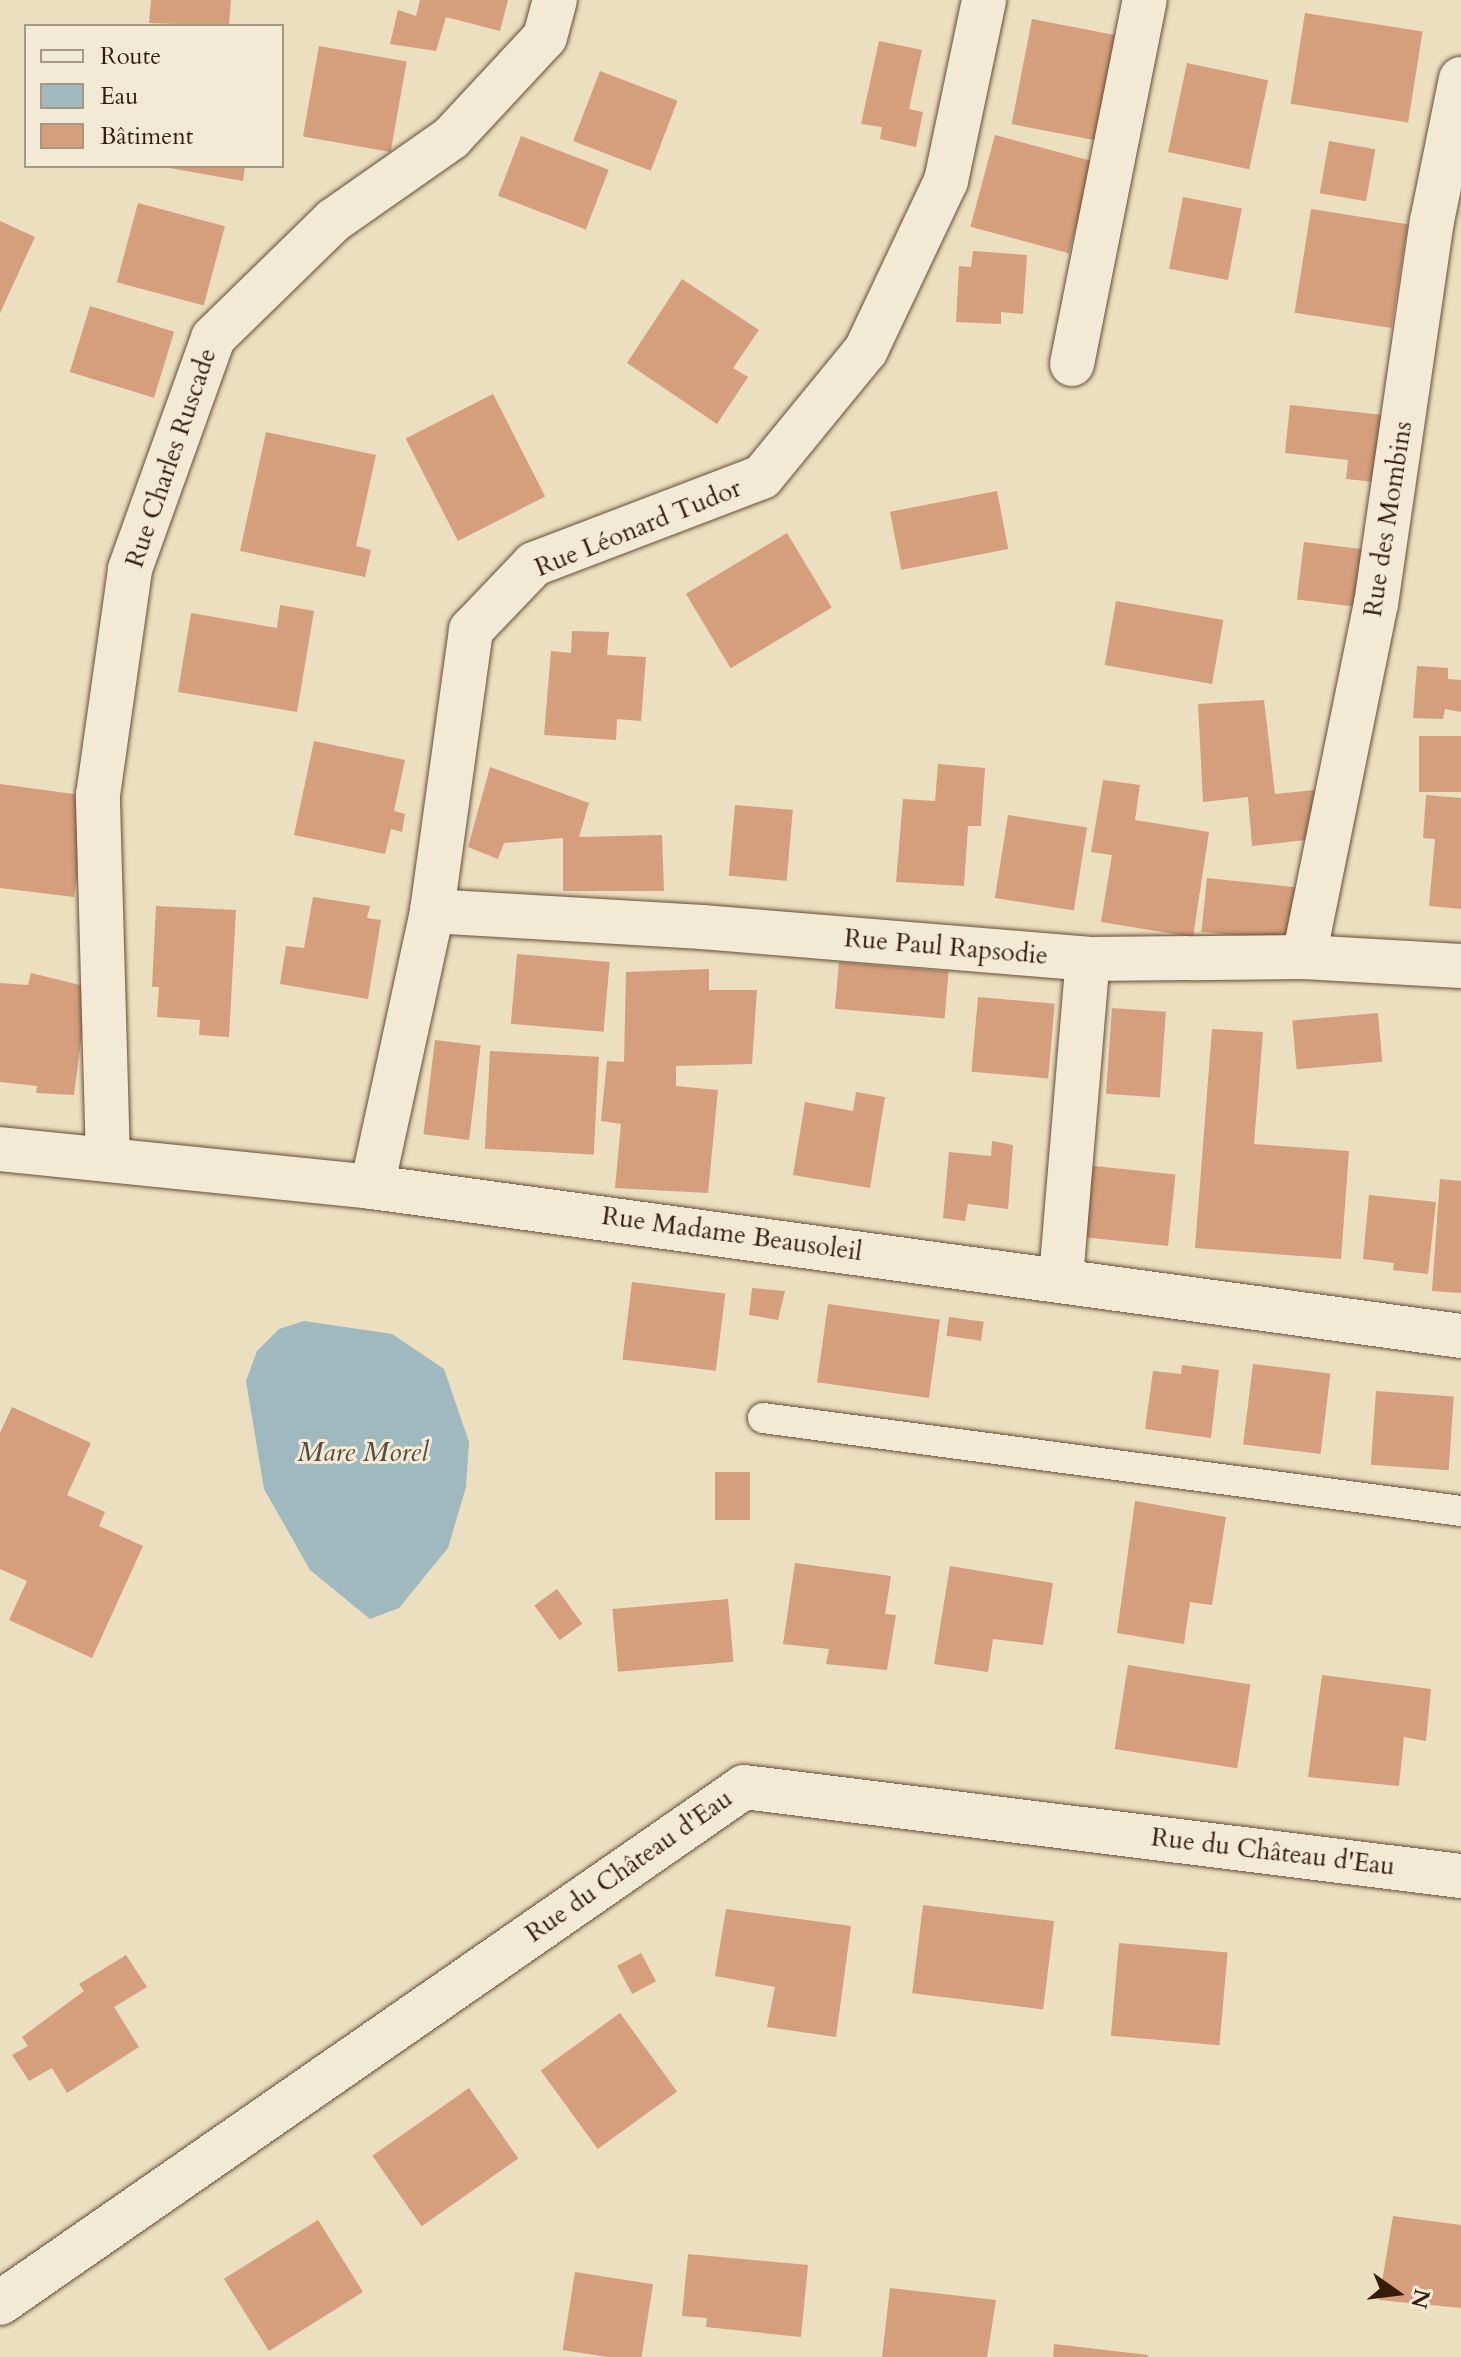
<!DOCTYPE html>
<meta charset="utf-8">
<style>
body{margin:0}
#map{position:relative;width:1461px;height:2357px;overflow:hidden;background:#ecdfbf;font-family:Cardo,serif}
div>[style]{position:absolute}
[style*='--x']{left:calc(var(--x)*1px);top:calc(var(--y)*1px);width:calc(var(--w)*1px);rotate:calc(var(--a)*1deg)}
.water>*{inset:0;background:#9fb9be}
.building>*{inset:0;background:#d59e7c;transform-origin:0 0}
.roads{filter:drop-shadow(0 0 2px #644e38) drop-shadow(0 0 2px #644e38)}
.lane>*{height:30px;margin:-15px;padding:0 15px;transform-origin:15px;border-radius:15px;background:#f3ead5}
.street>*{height:44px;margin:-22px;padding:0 22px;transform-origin:22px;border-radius:22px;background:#f3ead5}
span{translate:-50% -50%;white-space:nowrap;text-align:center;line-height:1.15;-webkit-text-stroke:6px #f3ead5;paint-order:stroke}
.street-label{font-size:26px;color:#361d0b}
.water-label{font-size:28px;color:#564c41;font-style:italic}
.legend{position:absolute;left:24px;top:24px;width:260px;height:144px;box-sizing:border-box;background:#f3ead5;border:2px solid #a79884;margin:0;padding:10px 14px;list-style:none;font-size:24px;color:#361d0b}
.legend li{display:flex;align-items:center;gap:16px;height:40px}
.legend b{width:40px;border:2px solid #a79884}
.north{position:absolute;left:1357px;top:2253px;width:80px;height:80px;-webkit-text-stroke:6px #f3ead5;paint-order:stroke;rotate:104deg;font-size:22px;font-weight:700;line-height:32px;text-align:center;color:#361d0b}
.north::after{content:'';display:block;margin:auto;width:28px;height:36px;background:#361d0b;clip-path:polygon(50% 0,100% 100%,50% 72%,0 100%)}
</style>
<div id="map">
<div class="water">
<div style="clip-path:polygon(304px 1321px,392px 1334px,444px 1369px,469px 1442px,466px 1487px,448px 1548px,399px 1608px,370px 1619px,310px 1570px,264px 1489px,246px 1381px,257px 1351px,279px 1329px)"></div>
</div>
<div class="building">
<div style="clip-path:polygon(151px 0,231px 0,229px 26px,149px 23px)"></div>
<div style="clip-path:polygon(420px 0,508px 0,500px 31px,446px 17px,436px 51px,390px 44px,398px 10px,416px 16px)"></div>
<div style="left:1305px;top:13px;width:119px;height:92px;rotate:9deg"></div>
<div style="left:1032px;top:19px;width:96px;height:107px;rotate:11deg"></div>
<div style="clip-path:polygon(879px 41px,922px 50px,909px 109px,923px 112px,916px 147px,880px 139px,882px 127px,861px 124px)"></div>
<div style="left:319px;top:46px;width:89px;height:92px;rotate:10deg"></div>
<div style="left:1187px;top:63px;width:83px;height:91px;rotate:12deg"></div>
<div style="left:600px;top:71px;width:83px;height:75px;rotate:21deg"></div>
<div style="left:995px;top:135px;width:102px;height:95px;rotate:15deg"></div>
<div style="left:521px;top:136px;width:94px;height:64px;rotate:21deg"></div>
<div style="left:1329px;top:141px;width:47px;height:53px;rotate:10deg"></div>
<div style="clip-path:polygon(158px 166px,245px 166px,243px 181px)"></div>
<div style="left:1183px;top:197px;width:60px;height:73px;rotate:11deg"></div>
<div style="left:138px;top:203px;width:90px;height:82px;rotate:15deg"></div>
<div style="left:1311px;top:209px;width:98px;height:105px;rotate:9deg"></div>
<div style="clip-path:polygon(0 221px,35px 237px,0 313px)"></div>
<div style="clip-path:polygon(973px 251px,1027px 255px,1023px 314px,1001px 312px,1001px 324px,956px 322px,959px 266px,971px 267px)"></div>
<div style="clip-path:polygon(682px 279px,759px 330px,733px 368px,748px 377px,717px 424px,627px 363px)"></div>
<div style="left:90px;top:306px;width:88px;height:69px;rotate:17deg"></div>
<div style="left:493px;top:394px;width:115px;height:98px;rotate:63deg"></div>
<div style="clip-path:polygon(1290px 405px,1393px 416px,1386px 483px,1346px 479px,1348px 460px,1285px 453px)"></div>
<div style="clip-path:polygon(266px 432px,376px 455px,356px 546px,371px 550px,365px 577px,240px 551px)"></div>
<div style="left:997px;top:491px;width:59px;height:109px;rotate:79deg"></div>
<div style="left:787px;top:533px;width:87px;height:118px;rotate:59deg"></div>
<div style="left:1304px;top:542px;width:68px;height:58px;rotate:7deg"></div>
<div style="left:1116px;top:601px;width:109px;height:65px;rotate:10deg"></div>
<div style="clip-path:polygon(280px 605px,314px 611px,297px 712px,178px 692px,191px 613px,277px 628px)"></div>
<div style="clip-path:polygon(572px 631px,609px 632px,607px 655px,646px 657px,641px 721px,617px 719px,616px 740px,544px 735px,551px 651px,571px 653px)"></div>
<div style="clip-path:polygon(1417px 666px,1448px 668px,1448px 679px,1461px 680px,1461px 712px,1445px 709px,1443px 719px,1413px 718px)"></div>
<div style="clip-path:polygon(1264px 700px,1275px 794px,1325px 789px,1325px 838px,1252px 846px,1248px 797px,1203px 802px,1198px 704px)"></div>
<div style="left:1419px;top:736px;width:42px;height:56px"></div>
<div style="clip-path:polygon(314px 741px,405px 760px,394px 811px,405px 814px,402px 832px,391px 829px,385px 854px,294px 835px)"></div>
<div style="clip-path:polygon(938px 764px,985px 768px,981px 826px,968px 826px,964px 886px,896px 882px,903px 799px,935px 801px)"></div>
<div style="clip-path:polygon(490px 767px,589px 803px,579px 837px,662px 835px,664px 891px,563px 891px,563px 838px,504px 843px,498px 859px,468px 847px)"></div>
<div style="clip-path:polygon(1103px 780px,1140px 785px,1135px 820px,1209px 832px,1193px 937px,1101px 922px,1112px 855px,1091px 852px)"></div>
<div style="clip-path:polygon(0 784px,88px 796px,74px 897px,0 888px)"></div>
<div style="clip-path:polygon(1426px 795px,1461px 798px,1461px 909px,1429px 906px,1435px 839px,1423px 838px)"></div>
<div style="left:735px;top:805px;width:58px;height:71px;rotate:5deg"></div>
<div style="left:1008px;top:815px;width:80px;height:84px;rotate:9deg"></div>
<div style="left:1207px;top:878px;width:100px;height:54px;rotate:6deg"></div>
<div style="clip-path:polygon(313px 897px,370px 906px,367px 918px,381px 920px,368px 999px,280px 984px,286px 946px,304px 948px)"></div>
<div style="clip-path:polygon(156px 906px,236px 910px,229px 1037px,199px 1035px,200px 1020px,157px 1017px,159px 987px,152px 987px)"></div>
<div style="left:517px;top:954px;width:93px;height:70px;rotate:5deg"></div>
<div style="left:839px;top:962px;width:110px;height:47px;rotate:5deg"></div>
<div style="clip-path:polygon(709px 969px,709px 990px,757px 990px,752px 1064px,676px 1066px,676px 1086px,718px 1090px,708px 1193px,615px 1188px,621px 1124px,601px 1121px,607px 1061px,624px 1062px,626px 972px)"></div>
<div style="clip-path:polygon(31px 973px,88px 987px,74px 1095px,36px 1093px,37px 1086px,0 1082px,0 983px,28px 985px)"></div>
<div style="left:978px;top:997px;width:77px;height:75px;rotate:5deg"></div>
<div style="left:1112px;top:1008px;width:54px;height:86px;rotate:4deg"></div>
<div style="left:1378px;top:1013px;width:49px;height:86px;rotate:85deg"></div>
<div style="clip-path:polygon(1212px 1029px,1263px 1032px,1254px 1144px,1349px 1151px,1341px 1259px,1195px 1248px)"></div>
<div style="left:435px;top:1040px;width:46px;height:95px;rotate:7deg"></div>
<div style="left:490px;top:1051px;width:109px;height:98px;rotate:3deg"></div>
<div style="clip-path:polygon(856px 1092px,885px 1097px,870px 1188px,793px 1175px,805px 1102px,853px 1111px)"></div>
<div style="clip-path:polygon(992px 1141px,1013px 1145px,1008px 1209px,968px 1204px,965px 1221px,943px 1218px,949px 1152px,991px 1156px)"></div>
<div style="left:1085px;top:1165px;width:91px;height:72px;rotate:6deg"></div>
<div style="clip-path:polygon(1440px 1179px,1461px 1181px,1461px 1293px,1432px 1291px)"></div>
<div style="clip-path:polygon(1369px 1195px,1436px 1202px,1428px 1274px,1393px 1270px,1394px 1263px,1363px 1259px)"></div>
<div style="left:632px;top:1282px;width:94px;height:78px;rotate:7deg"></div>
<div style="clip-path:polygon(752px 1288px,785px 1291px,778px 1320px,749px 1315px)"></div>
<div style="left:828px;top:1304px;width:113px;height:79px;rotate:8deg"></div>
<div style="left:949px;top:1317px;width:35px;height:19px;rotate:8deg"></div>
<div style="left:1253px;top:1364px;width:78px;height:81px;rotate:7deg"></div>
<div style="clip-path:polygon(1182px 1365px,1219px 1370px,1211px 1438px,1145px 1429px,1153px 1371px,1181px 1374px)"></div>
<div style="left:1376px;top:1391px;width:78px;height:74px;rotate:4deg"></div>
<div style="clip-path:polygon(12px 1407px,91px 1443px,67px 1495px,105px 1512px,99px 1526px,143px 1546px,92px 1658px,9px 1620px,27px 1581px,0 1569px,0 1433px)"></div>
<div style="left:715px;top:1472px;width:35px;height:48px"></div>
<div style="clip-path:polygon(1135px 1501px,1226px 1517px,1212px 1605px,1190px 1602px,1184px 1644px,1117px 1633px)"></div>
<div style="clip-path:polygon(795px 1563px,891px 1576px,885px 1614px,896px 1615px,887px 1670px,826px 1664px,829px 1649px,783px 1644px)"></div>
<div style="clip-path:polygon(950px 1566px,1053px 1583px,1043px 1645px,993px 1639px,988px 1672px,934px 1664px)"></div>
<div style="left:557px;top:1589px;width:43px;height:28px;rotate:54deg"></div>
<div style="left:728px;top:1599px;width:63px;height:116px;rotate:85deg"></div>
<div style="left:1128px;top:1665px;width:124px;height:85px;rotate:9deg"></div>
<div style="clip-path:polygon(1322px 1675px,1431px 1689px,1426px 1741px,1404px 1737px,1399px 1786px,1308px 1777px)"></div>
<div style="left:923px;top:1905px;width:132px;height:89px;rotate:7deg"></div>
<div style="clip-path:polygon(726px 1909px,851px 1926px,836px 2037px,767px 2027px,775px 1987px,715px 1976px)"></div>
<div style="left:1119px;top:1943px;width:109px;height:93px;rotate:5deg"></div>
<div style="left:641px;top:1953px;width:32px;height:27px;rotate:62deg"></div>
<div style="clip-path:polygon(126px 1955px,147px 1987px,114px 2007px,139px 2047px,67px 2093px,52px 2068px,29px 2081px,12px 2055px,28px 2046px,22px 2037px,84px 1991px,79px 1984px)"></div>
<div style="left:620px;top:2013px;width:97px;height:98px;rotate:54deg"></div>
<div style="left:469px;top:2088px;width:86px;height:118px;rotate:55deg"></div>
<div style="clip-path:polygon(1393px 2216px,1461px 2225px,1461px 2308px,1379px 2300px)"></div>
<div style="left:318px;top:2220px;width:85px;height:111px;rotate:58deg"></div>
<div style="clip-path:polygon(688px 2254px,808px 2265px,801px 2337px,706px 2327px,707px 2318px,682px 2316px)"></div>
<div style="left:575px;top:2272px;width:79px;height:79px;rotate:9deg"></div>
<div style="clip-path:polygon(890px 2288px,996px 2300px,987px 2357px,882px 2357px)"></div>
<div style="clip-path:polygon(1054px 2344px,1148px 2355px,1148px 2357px,1053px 2357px)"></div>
</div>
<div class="roads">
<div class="lane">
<div style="--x:763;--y:1418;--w:704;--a:7.59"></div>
</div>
<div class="street">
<div style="--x:1072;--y:364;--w:371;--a:-78.7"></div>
<div style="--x:432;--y:911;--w:270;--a:3.4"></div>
<div style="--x:702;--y:927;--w:387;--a:4.7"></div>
<div style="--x:1088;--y:959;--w:216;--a:-0.5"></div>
<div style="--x:1304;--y:957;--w:157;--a:3.3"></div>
<div style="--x:1304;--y:957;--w:360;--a:-78.5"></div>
<div style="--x:1376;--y:604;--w:387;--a:-81.7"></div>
<div style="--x:1432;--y:221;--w:145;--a:-78.5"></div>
<div style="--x:0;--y:1149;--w:374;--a:5.8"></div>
<div style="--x:372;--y:1187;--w:1099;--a:7.79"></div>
<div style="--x:108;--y:1160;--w:365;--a:-91.6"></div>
<div style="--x:98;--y:795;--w:228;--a:-81.9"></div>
<div style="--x:130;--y:569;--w:245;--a:-70.2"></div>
<div style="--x:213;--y:338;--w:169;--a:-44.3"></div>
<div style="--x:334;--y:220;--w:143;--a:-35"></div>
<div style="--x:451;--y:138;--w:138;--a:-47.1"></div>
<div style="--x:545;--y:37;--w:38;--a:-75"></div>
<div style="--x:372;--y:1187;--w:282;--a:-77.7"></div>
<div style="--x:432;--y:911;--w:284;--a:-82.1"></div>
<div style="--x:471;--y:630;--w:91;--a:-46.3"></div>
<div style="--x:534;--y:564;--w:244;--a:-20.9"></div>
<div style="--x:762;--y:477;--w:164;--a:-50.7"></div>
<div style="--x:866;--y:350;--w:187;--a:-64.7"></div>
<div style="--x:946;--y:181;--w:185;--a:-78.1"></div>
<div style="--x:1061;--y:1278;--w:320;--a:-85.2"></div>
<div style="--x:0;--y:2303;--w:905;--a:-34.74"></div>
<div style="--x:744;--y:1787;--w:723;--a:7.08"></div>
</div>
</div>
<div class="street-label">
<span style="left:171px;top:458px;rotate:-71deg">Rue Charles Ruscade</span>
<span style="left:1388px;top:519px;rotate:-81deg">Rue des Mombins</span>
<span style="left:638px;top:528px;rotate:-22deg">Rue Léonard Tudor</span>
<span style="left:946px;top:947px;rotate:5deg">Rue Paul Rapsodie</span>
<span style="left:732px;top:1234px;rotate:8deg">Rue Madame Beausoleil</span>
<span style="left:1273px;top:1852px;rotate:7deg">Rue du Château d'Eau</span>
<span style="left:629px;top:1866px;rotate:-35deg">Rue du Château d'Eau</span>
</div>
<div class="water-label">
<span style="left:363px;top:1452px">Mare Morel</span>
</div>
<ul class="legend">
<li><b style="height:10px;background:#f3ead5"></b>Route</li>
<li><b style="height:22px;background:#9fb9be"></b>Eau</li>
<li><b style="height:22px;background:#d59e7c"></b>Bâtiment</li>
</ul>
<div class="north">N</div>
</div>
